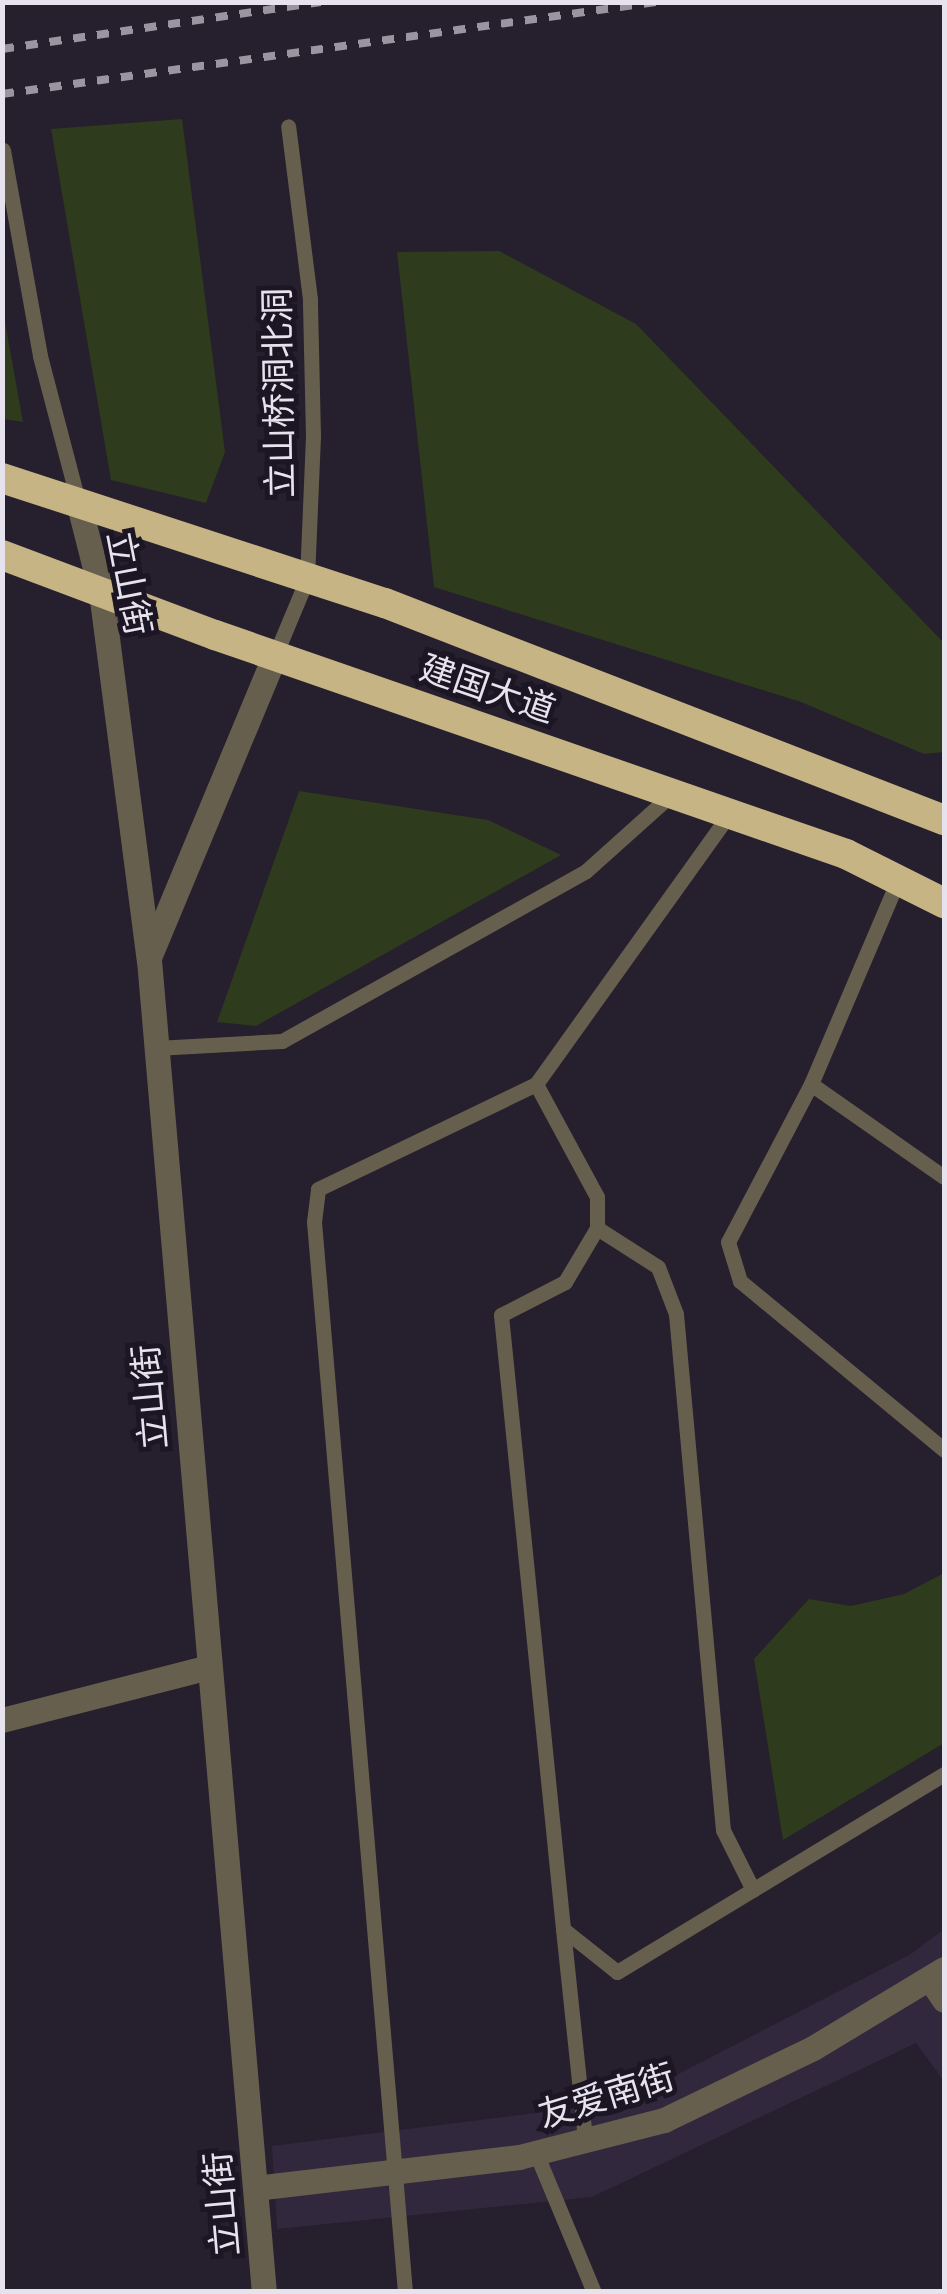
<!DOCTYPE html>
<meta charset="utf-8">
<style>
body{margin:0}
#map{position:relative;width:947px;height:2294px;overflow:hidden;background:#261f2e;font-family:Inter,"Noto Sans SC",sans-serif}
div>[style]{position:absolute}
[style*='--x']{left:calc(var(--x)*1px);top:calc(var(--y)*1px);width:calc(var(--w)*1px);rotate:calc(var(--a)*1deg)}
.built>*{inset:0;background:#31283d}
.green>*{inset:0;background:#2e3b1c}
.lane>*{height:15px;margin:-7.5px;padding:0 7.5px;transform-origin:7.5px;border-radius:7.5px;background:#675f4d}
.street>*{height:25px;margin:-12.5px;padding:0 12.5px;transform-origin:12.5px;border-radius:12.5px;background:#675f4d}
.highway>*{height:30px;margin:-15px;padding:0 15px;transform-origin:15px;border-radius:15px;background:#c6b484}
.rail>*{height:8px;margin-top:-4px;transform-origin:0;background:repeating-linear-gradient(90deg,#9b95a2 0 12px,transparent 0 24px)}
span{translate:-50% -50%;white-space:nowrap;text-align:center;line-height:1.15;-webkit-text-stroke:10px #1c1624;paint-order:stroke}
.street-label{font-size:35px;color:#e7e3ee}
.frame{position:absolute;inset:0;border:5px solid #e7e3ee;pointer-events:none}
</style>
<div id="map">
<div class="built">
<div style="clip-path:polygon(944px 1929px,944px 2081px,916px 2043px,592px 2197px,277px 2229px,272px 2146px,624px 2102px,911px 1954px)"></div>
</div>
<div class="green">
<div style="clip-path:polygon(182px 119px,225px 452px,206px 503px,111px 480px,51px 129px)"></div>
<div style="clip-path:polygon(499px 251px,636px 324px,944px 643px,944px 752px,924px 754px,801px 702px,434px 587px,397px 252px)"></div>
<div style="clip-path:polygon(3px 311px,23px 422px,3px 419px)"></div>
<div style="clip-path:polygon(299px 791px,488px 820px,561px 855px,256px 1026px,217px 1022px)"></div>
<div style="clip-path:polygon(944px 1573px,944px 1743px,783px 1840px,754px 1659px,809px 1599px,851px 1606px,904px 1594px)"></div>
</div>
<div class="lane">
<div style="--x:3;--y:150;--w:209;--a:79.8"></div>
<div style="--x:40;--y:356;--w:150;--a:75.3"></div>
<div style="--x:276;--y:653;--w:80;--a:-67.3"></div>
<div style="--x:307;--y:579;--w:143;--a:-87.6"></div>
<div style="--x:313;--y:436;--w:137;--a:-91.3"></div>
<div style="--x:310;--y:299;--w:174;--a:-97.2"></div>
<div style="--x:730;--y:813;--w:333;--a:125.6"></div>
<div style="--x:536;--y:1084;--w:128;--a:61.6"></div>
<div style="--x:597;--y:1197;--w:31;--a:90"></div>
<div style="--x:597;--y:1228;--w:72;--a:32.6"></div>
<div style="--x:658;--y:1267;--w:50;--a:69"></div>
<div style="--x:676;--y:1314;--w:518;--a:84.8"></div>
<div style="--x:723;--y:1830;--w:67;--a:63.4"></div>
<div style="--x:898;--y:880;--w:222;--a:113.1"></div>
<div style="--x:811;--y:1084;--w:178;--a:117.7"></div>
<div style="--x:728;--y:1242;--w:41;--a:72.9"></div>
<div style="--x:740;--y:1281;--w:265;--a:39.6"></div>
<div style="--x:156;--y:1048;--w:126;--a:-3.2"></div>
<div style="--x:282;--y:1041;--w:348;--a:-29.2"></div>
<div style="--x:586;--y:871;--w:117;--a:-41.9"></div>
<div style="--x:811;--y:1084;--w:162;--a:35"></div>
<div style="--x:597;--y:1228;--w:63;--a:120.7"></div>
<div style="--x:565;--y:1282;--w:72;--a:152.7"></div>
<div style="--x:501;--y:1315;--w:617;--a:84.23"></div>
<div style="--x:563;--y:1929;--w:69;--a:38.5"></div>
<div style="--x:617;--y:1972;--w:382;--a:-31.2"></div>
<div style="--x:563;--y:1929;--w:212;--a:84"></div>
<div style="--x:536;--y:2153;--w:151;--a:67.4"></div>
<div style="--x:405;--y:2292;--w:1074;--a:-94.86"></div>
<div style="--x:314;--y:1222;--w:33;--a:-83"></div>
<div style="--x:318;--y:1189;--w:242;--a:-25.7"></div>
</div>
<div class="street">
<div style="--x:78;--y:501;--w:94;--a:75.8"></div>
<div style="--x:101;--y:592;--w:371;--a:82.6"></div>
<div style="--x:149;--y:960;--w:1337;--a:85.07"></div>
<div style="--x:150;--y:955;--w:327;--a:-67.4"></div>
<div style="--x:2;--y:1720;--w:210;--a:-14.4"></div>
<div style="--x:930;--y:1979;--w:25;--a:56"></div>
<div style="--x:255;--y:2188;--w:266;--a:-6.7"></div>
<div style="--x:519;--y:2157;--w:150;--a:-14.3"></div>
<div style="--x:664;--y:2120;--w:165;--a:-25.8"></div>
<div style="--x:813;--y:2048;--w:153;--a:-31.1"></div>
</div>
<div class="highway">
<div style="--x:2;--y:478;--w:403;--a:18.1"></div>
<div style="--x:385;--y:603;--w:600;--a:21.22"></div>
<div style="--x:2;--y:555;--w:228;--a:20.6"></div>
<div style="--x:215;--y:635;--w:668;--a:19.14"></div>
<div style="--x:846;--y:854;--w:110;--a:26.6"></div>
</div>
<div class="rail">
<div style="--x:2;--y:49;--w:322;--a:-8.4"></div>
<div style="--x:2;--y:94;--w:660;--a:-8.01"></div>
</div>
<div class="street-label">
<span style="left:278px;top:393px;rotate:-91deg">立山桥洞北洞</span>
<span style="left:130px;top:583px;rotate:79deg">立山街</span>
<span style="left:488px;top:688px;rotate:19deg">建国大道</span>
<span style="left:149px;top:1397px;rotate:-95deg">立山街</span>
<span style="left:606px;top:2095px;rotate:-17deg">友爱南街</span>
<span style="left:221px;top:2204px;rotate:-95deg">立山街</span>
</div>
<div class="frame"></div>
</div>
